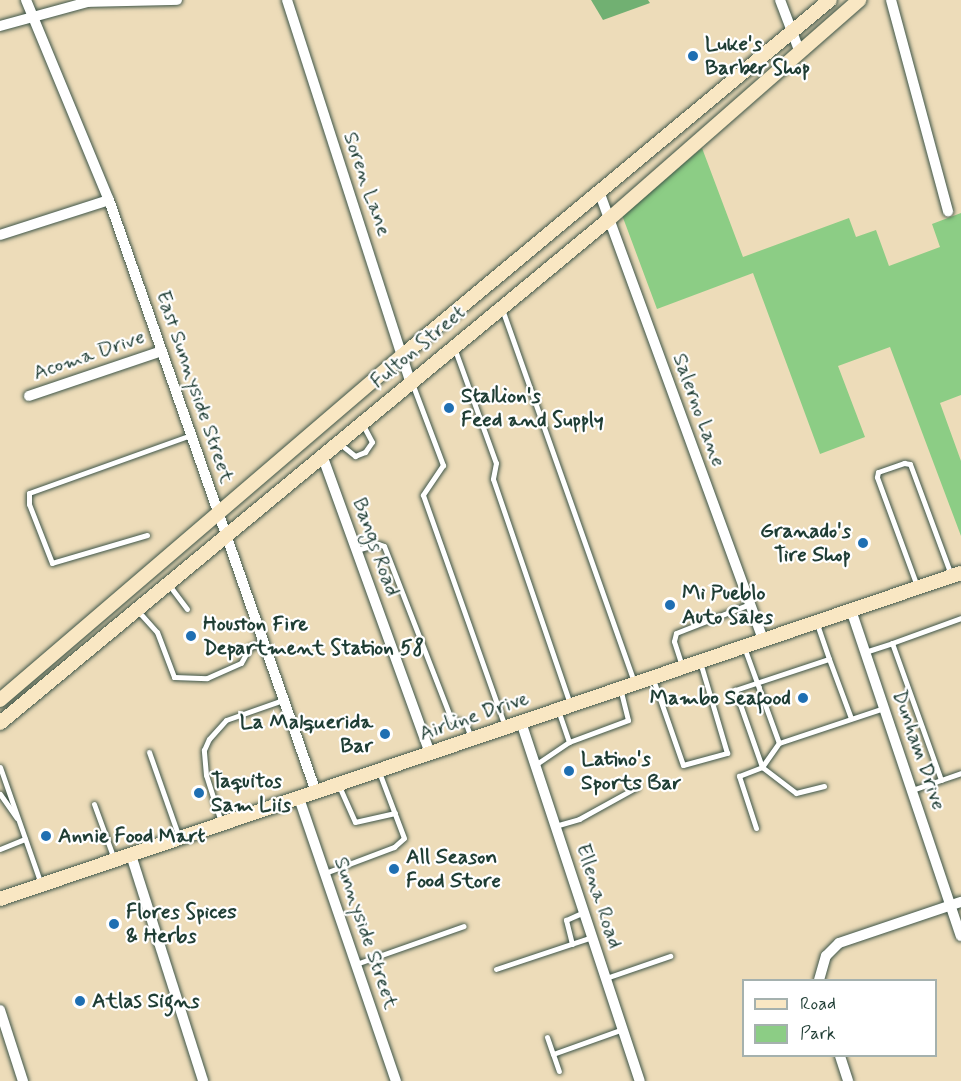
<!DOCTYPE html>
<style>
body{margin:0}
#map{position:relative;width:961px;height:1081px;overflow:hidden;background:#eddcb9;font-family:Mynerve,sans-serif}
div>[style]{position:absolute}
[style*='--x']{left:calc(var(--x)*1px);top:calc(var(--y)*1px);width:calc(var(--w)*1px);rotate:calc(var(--a)*1deg)}
.green>*{inset:0;background:#8ccd85}
.forest>*{inset:0;background:#71b072}
.roads{filter:drop-shadow(0 0 2px #3e5548) drop-shadow(0 0 2px #3e5548)}
.lane>*{height:5px;margin:-2.5px;padding:0 2.5px;transform-origin:2.5px;border-radius:2.5px;background:#fff}
.street>*{height:10px;margin:-5px;padding:0 5px;transform-origin:5px;border-radius:5px;background:#fff}
.secondary>*{height:14px;margin:-7px;padding:0 7px;transform-origin:7px;border-radius:7px;background:#f9e7c3}
.dots>*{width:16px;height:16px;translate:-50% -50%;box-sizing:border-box;border:3px solid #fff;border-radius:50%}
span{translate:-50% -50%;white-space:nowrap;text-align:center;line-height:1.15;-webkit-text-stroke:4.5px #fff;paint-order:stroke}
.poi-label{font-size:21px;color:#1f3d34;font-weight:700}
.left{translate:0 -50%;text-align:left}
.right{translate:-100% -50%;text-align:right}
.street-label{font-size:21px;color:#1f3d34}
.legend{position:absolute;left:742px;top:979px;width:195px;height:78px;box-sizing:border-box;background:#fff;border:2px solid #a5b1ae;margin:0;padding:8px 10px;list-style:none;font-size:18px;color:#1f3d34}
.legend li{display:flex;align-items:center;gap:12px;height:30px}
.legend b{width:30px;border:2px solid #a5b1ae}
</style>
<div id="map">
<div class="green">
<div style="clip-path:polygon(702px 148px,743px 257px,849px 218px,856px 237px,876px 230px,889px 266px,940px 247px,932px 224px,961px 213px,961px 395px,940px 403px,961px 461px,961px 536px,890px 347px,838px 366px,865px 437px,820px 454px,753px 273px,657px 309px,622px 215px)"></div>
</div>
<div class="forest">
<div style="clip-path:polygon(591px 0,648px 0,650px 3px,603px 20px)"></div>
</div>
<div class="roads">
<div class="lane">
<div style="--x:502;--y:309;--w:396;--a:70.5"></div>
<div style="--x:455;--y:350;--w:120;--a:70.1"></div>
<div style="--x:496;--y:463;--w:16;--a:101"></div>
<div style="--x:493;--y:479;--w:238;--a:71.1"></div>
<div style="--x:412;--y:383;--w:88;--a:69.3"></div>
<div style="--x:443;--y:465;--w:36;--a:124"></div>
<div style="--x:423;--y:495;--w:245;--a:70.5"></div>
<div style="--x:339;--y:443;--w:21;--a:39"></div>
<div style="--x:355;--y:456;--w:11;--a:-22"></div>
<div style="--x:365;--y:452;--w:12;--a:-55"></div>
<div style="--x:372;--y:442;--w:19;--a:-118"></div>
<div style="--x:147;--y:535;--w:99;--a:163.6"></div>
<div style="--x:52;--y:563;--w:63;--a:-111.3"></div>
<div style="--x:29;--y:504;--w:11;--a:-90"></div>
<div style="--x:29;--y:493;--w:172;--a:-19.7"></div>
<div style="--x:356;--y:550;--w:23;--a:-15"></div>
<div style="--x:378;--y:544;--w:6;--a:18"></div>
<div style="--x:384;--y:546;--w:186;--a:68.8"></div>
<div style="--x:451;--y:719;--w:16;--a:18"></div>
<div style="--x:466;--y:724;--w:15;--a:70"></div>
<div style="--x:169;--y:585;--w:30;--a:53"></div>
<div style="--x:917;--y:586;--w:116;--a:-110.2"></div>
<div style="--x:877;--y:477;--w:5;--a:-79"></div>
<div style="--x:878;--y:472;--w:28;--a:-19"></div>
<div style="--x:904;--y:463;--w:6;--a:9"></div>
<div style="--x:910;--y:464;--w:118;--a:69.7"></div>
<div style="--x:138;--y:611;--w:28;--a:48"></div>
<div style="--x:157;--y:632;--w:48;--a:69.3"></div>
<div style="--x:174;--y:677;--w:33;--a:2"></div>
<div style="--x:207;--y:678;--w:37;--a:-24"></div>
<div style="--x:241;--y:663;--w:18;--a:-61"></div>
<div style="--x:250;--y:647;--w:14;--a:-17"></div>
<div style="--x:817;--y:624;--w:37;--a:71"></div>
<div style="--x:892;--y:643;--w:73;--a:-19.9"></div>
<div style="--x:744;--y:647;--w:102;--a:70"></div>
<div style="--x:865;--y:652;--w:28;--a:-18"></div>
<div style="--x:892;--y:643;--w:145;--a:70.3"></div>
<div style="--x:941;--y:780;--w:31;--a:161"></div>
<div style="--x:682;--y:666;--w:26;--a:-108"></div>
<div style="--x:674;--y:641;--w:8;--a:-76"></div>
<div style="--x:676;--y:633;--w:79;--a:-21.4"></div>
<div style="--x:653;--y:679;--w:91;--a:70.8"></div>
<div style="--x:683;--y:765;--w:46;--a:-15.3"></div>
<div style="--x:727;--y:753;--w:95;--a:-106.5"></div>
<div style="--x:558;--y:710;--w:34;--a:71"></div>
<div style="--x:149;--y:752;--w:90;--a:70.6"></div>
<div style="--x:535;--y:765;--w:41;--a:-34.1"></div>
<div style="--x:569;--y:742;--w:63;--a:-20.4"></div>
<div style="--x:628;--y:720;--w:30;--a:-104"></div>
<div style="--x:0;--y:767;--w:124;--a:70.7"></div>
<div style="--x:941;--y:780;--w:21;--a:-19"></div>
<div style="--x:339;--y:786;--w:39;--a:66"></div>
<div style="--x:355;--y:822;--w:41;--a:-12.7"></div>
<div style="--x:824;--y:786;--w:29;--a:166"></div>
<div style="--x:796;--y:793;--w:43;--a:-142.6"></div>
<div style="--x:762;--y:767;--w:29;--a:-55"></div>
<div style="--x:779;--y:743;--w:111;--a:-18.4"></div>
<div style="--x:0;--y:794;--w:29;--a:55"></div>
<div style="--x:94;--y:804;--w:59;--a:70"></div>
<div style="--x:221;--y:822;--w:49;--a:-107.7"></div>
<div style="--x:206;--y:775;--w:25;--a:-95"></div>
<div style="--x:204;--y:750;--w:12;--a:-66"></div>
<div style="--x:209;--y:739;--w:25;--a:-48"></div>
<div style="--x:226;--y:720;--w:60;--a:-19.3"></div>
<div style="--x:555;--y:826;--w:25;--a:-16"></div>
<div style="--x:579;--y:819;--w:66;--a:-28.9"></div>
<div style="--x:756;--y:828;--w:55;--a:-108.1"></div>
<div style="--x:739;--y:776;--w:25;--a:-21"></div>
<div style="--x:762;--y:767;--w:82;--a:-109.3"></div>
<div style="--x:735;--y:690;--w:99;--a:-18.3"></div>
<div style="--x:829;--y:659;--w:63;--a:69.6"></div>
<div style="--x:0;--y:849;--w:27;--a:-22"></div>
<div style="--x:325;--y:873;--w:74;--a:-20.6"></div>
<div style="--x:394;--y:847;--w:13;--a:-42"></div>
<div style="--x:404;--y:838;--w:71;--a:-110.7"></div>
<div style="--x:572;--y:944;--w:25;--a:-104"></div>
<div style="--x:566;--y:920;--w:20;--a:-24"></div>
<div style="--x:356;--y:964;--w:114;--a:-19.4"></div>
<div style="--x:496;--y:969;--w:101;--a:-18.4"></div>
<div style="--x:606;--y:978;--w:68;--a:-19"></div>
<div style="--x:547;--y:1037;--w:18;--a:71"></div>
<div style="--x:553;--y:1054;--w:74;--a:-19.7"></div>
<div style="--x:553;--y:1054;--w:18;--a:71"></div>
</div>
<div class="street">
<div style="--x:26;--y:0;--w:217;--a:67.5"></div>
<div style="--x:109;--y:200;--w:627;--a:70.73"></div>
<div style="--x:287;--y:0;--w:399;--a:72.1"></div>
<div style="--x:780;--y:0;--w:53;--a:69.2"></div>
<div style="--x:891;--y:0;--w:219;--a:74.9"></div>
<div style="--x:0;--y:26;--w:91;--a:-15.3"></div>
<div style="--x:88;--y:2;--w:89;--a:-1.3"></div>
<div style="--x:600;--y:194;--w:475;--a:69.9"></div>
<div style="--x:0;--y:235;--w:114;--a:-17.8"></div>
<div style="--x:29;--y:396;--w:140;--a:-18.7"></div>
<div style="--x:322;--y:455;--w:317;--a:70.1"></div>
<div style="--x:851;--y:610;--w:344;--a:71.4"></div>
<div style="--x:521;--y:722;--w:378;--a:71.7"></div>
<div style="--x:299;--y:798;--w:299;--a:71.1"></div>
<div style="--x:131;--y:855;--w:237;--a:72.3"></div>
<div style="--x:819;--y:980;--w:25;--a:-74"></div>
<div style="--x:826;--y:956;--w:18;--a:-45"></div>
<div style="--x:839;--y:943;--w:129;--a:-18.6"></div>
<div style="--x:0;--y:1010;--w:75;--a:72.1"></div>
<div style="--x:840;--y:1056;--w:26;--a:72"></div>
</div>
<div class="secondary">
<div style="--x:0;--y:700;--w:531;--a:-40.57"></div>
<div style="--x:403;--y:355;--w:555;--a:-39.74"></div>
<div style="--x:0;--y:723;--w:789;--a:-39.6"></div>
<div style="--x:608;--y:220;--w:334;--a:-41.2"></div>
<div style="--x:0;--y:899;--w:1015;--a:-18.74"></div>
</div>
</div>
<div class="dots">
<div style="left:693px;top:56px;background:#1f6fb2"></div>
<div style="left:449px;top:408px;background:#1f6fb2"></div>
<div style="left:863px;top:543px;background:#1f6fb2"></div>
<div style="left:670px;top:605px;background:#1f6fb2"></div>
<div style="left:191px;top:636px;background:#1f6fb2"></div>
<div style="left:803px;top:698px;background:#1f6fb2"></div>
<div style="left:385px;top:734px;background:#1f6fb2"></div>
<div style="left:569px;top:771px;background:#1f6fb2"></div>
<div style="left:199px;top:793px;background:#1f6fb2"></div>
<div style="left:46px;top:836px;background:#1f6fb2"></div>
<div style="left:394px;top:869px;background:#1f6fb2"></div>
<div style="left:114px;top:924px;background:#1f6fb2"></div>
<div style="left:80px;top:1001px;background:#1f6fb2"></div>
</div>
<div class="poi-label">
<span class="left" style="left:705px;top:56px">Luke's<br>Barber Shop</span>
<span class="left" style="left:461px;top:408px">Stallion's<br>Feed and Supply</span>
<span class="right" style="left:851px;top:543px">Granado's<br>Tire Shop</span>
<span class="left" style="left:682px;top:605px">Mi Pueblo<br>Auto Sales</span>
<span class="left" style="left:203px;top:636px">Houston Fire<br>Department Station 58</span>
<span class="right" style="left:791px;top:698px">Mambo Seafood</span>
<span class="right" style="left:373px;top:734px">La Malquerida<br>Bar</span>
<span class="left" style="left:581px;top:771px">Latino's<br>Sports Bar</span>
<span class="left" style="left:211px;top:793px">Taquitos<br>Sam Liis</span>
<span class="left" style="left:58px;top:836px">Annie Food Mart</span>
<span class="left" style="left:406px;top:869px">All Season<br>Food Store</span>
<span class="left" style="left:126px;top:924px">Flores Spices<br>&amp; Herbs</span>
<span class="left" style="left:92px;top:1001px">Atlas Signs</span>
</div>
<div class="street-label">
<span style="left:367px;top:184px;rotate:71deg">Soren Lane</span>
<span style="left:418px;top:347px;rotate:-40deg">Fulton Street</span>
<span style="left:89px;top:355px;rotate:-19deg">Acoma Drive</span>
<span style="left:195px;top:387px;rotate:71deg">East Sunnyside Street</span>
<span style="left:699px;top:410px;rotate:70deg">Salerno Lane</span>
<span style="left:376px;top:547px;rotate:70deg">Bangs Road</span>
<span style="left:474px;top:716px;rotate:-19deg">Airline Drive</span>
<span style="left:919px;top:750px;rotate:71deg">Dunham Drive</span>
<span style="left:599px;top:896px;rotate:72deg">Ellena Road</span>
<span style="left:366px;top:933px;rotate:71deg">Sunnyside Street</span>
</div>
<ul class="legend">
<li><b style="height:8px;background:#f9e7c3"></b>Road</li>
<li><b style="height:16px;background:#8ccd85"></b>Park</li>
</ul>
</div>
